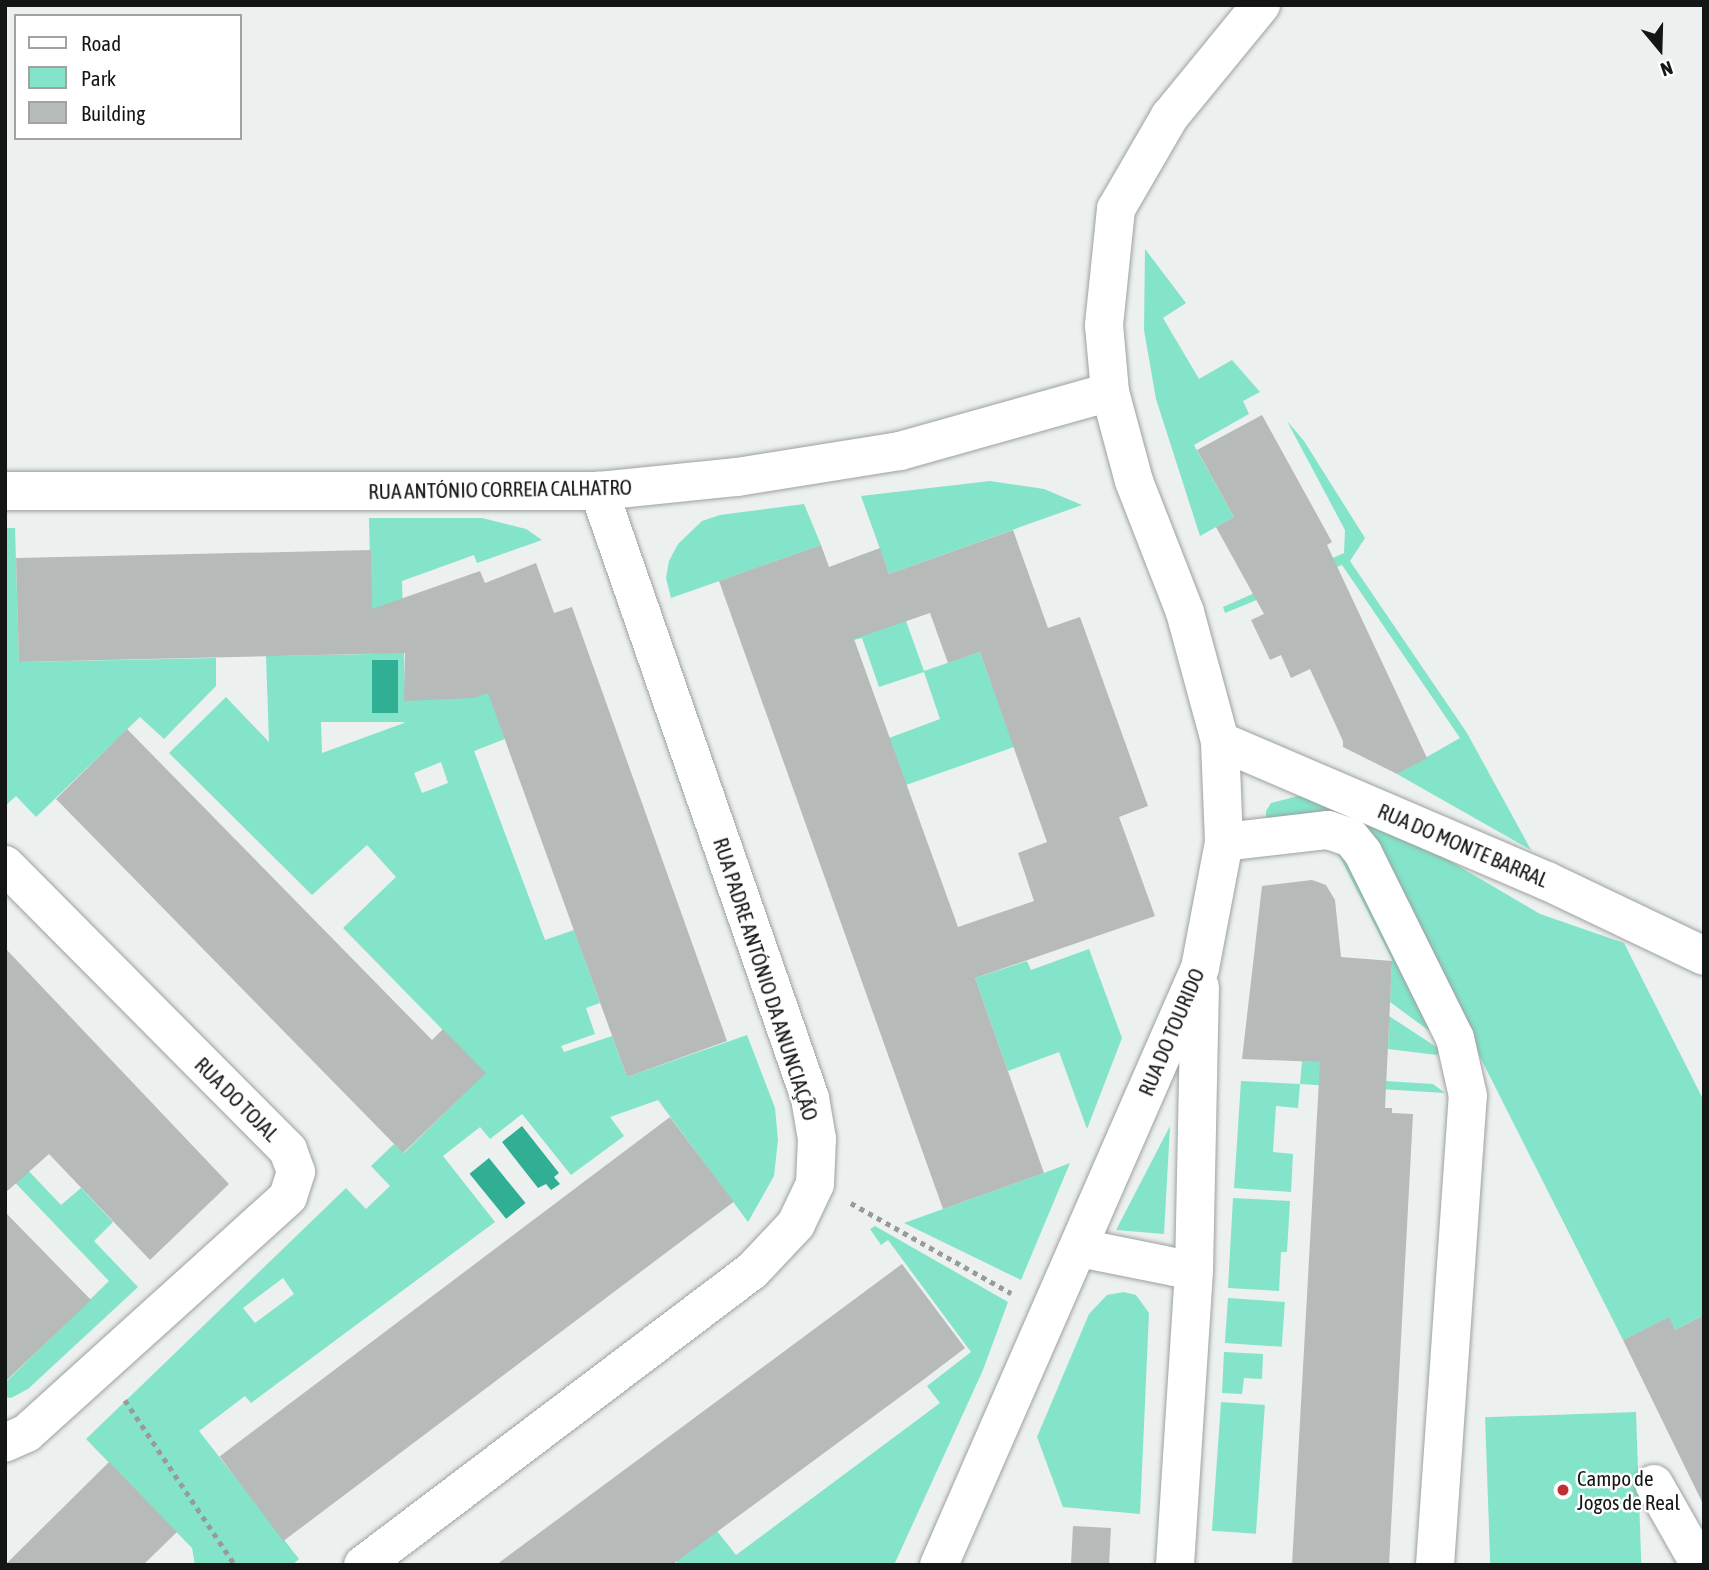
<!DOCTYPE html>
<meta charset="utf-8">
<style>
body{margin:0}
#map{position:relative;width:1709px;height:1570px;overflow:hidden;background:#ecf0ef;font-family:"Asap Condensed",sans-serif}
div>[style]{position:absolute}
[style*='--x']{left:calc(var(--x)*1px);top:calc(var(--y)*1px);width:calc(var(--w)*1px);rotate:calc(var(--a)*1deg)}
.green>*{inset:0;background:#83e4ca;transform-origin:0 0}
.water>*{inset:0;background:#31af94;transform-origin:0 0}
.building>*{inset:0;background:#b6bab8;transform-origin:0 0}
.path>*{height:4.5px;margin-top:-2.25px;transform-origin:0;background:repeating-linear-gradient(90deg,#989b9a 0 5px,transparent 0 10px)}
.roads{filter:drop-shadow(0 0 2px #9da1a0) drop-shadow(0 0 2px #9da1a0)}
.pedestrian>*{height:38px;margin:-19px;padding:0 19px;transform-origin:19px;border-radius:19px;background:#fff}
.minor>*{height:38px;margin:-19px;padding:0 19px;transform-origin:19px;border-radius:19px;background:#fff}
.dots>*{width:19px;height:19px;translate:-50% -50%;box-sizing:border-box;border:4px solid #fff;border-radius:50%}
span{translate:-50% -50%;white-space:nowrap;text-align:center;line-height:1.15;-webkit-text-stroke:5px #fff;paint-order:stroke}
.street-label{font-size:21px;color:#141615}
.poi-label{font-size:21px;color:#141615}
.left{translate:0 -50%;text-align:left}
.frame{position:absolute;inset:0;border:7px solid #141615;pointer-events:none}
.legend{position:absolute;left:14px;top:14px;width:228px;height:126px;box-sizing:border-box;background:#fff;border:2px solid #a1a2a1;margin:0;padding:9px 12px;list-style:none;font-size:21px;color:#141615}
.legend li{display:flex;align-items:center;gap:14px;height:35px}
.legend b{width:35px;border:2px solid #a1a2a1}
.north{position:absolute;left:1625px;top:14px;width:70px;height:70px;-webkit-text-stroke:5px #fff;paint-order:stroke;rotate:161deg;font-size:19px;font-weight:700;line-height:28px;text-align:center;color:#141615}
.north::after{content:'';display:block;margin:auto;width:24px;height:32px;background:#141615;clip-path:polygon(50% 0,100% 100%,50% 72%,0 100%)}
</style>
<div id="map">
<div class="green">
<div style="clip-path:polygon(1145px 249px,1186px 303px,1163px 318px,1199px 379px,1232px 360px,1260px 392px,1243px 401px,1249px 414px,1194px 445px,1234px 517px,1200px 536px,1156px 399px,1144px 330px)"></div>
<div style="clip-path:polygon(1287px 421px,1304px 441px,1365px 538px,1350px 561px,1467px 733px,1531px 850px,1397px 774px,1460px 738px,1342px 565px,1225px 613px,1223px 607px,1344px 553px,1345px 530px)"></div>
<div style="clip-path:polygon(990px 481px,1044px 489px,1082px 505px,889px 574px,924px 671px,980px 652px,1014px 747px,906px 785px,889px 738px,940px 719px,924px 672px,879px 687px,862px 638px,854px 640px,843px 607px,889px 574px,861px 496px)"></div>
<div style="clip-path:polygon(804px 504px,821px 545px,671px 598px,666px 578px,669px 561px,678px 544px,702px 521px,720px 515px)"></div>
<div style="clip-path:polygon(evenodd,369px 518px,482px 518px,526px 529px,542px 540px,477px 563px,474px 555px,402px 581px,405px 691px,471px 643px,505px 739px,474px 751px,545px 940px,574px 930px,600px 1003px,586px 1008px,595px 1034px,561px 1046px,564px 1052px,612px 1036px,627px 1077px,747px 1035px,775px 1108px,778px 1140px,774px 1176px,748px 1222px,658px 1100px,610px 1117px,624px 1136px,571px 1175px,522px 1114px,490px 1139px,480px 1127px,443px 1156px,495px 1222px,251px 1403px,245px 1396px,199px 1431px,299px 1559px,292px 1565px,195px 1565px,192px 1548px,86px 1439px,346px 1188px,366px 1209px,390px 1186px,371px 1166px,394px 1144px,404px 1153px,485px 1073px,343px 928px,396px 877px,367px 845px,312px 895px,169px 753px,226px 697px,269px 742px,266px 656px,372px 654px,369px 518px,321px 722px,404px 722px,404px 723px,322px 753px,321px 722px,369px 518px,441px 762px,448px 783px,422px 793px,414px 773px,441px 762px,369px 518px,283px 1278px,294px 1294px,255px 1323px,243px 1308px,283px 1278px)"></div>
<div style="clip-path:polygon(5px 528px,15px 528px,19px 662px,216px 658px,216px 686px,164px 739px,140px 717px,36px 817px,16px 796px,5px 806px)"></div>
<div style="clip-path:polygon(1310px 793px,1387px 824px,1540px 914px,1624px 943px,1704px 1101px,1704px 1315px,1675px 1330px,1668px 1318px,1623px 1340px,1366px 831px,1266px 824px,1266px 811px,1271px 803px)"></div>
<div style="clip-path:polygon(1334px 845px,1344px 852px,1447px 1044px,1390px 1002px,1392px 959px)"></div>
<div style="clip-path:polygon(1089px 949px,1122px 1038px,1087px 1129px,1059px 1052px,1008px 1071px,975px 978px,1027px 961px,1031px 970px)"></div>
<div style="clip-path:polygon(1389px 1016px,1441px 1050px,1437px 1055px,1388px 1049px)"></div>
<div style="clip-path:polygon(1302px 1061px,1321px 1062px,1321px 1077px,1433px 1084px,1445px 1093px,1300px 1084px,1298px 1108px,1276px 1106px,1273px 1152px,1293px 1154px,1291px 1192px,1234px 1188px,1241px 1081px,1300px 1084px)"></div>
<div style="clip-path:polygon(1170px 1126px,1164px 1234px,1116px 1230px)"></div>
<div style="clip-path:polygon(5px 1146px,61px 1205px,81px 1188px,113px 1222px,94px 1241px,138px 1287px,28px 1389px,11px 1398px,5px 1397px,5px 1383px,109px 1281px,5px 1172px)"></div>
<div style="clip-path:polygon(1070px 1163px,1021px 1280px,904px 1223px,1044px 1173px)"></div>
<div style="clip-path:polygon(1233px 1198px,1290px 1201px,1287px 1252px,1281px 1252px,1279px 1291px,1228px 1288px)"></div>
<div style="clip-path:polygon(875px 1226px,1008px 1302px,983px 1370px,894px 1565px,679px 1565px,676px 1561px,717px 1531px,736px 1555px,940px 1403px,927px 1386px,971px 1352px,888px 1240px,881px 1245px,870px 1229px)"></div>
<div style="clip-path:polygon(1124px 1292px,1136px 1295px,1149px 1313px,1140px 1514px,1063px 1507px,1037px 1437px,1089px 1314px,1107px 1295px)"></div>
<div style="left:1228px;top:1298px;width:57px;height:45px;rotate:4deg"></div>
<div style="clip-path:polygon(1224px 1352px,1263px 1354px,1262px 1379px,1244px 1378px,1242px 1394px,1222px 1393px)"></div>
<div style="left:1221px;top:1402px;width:44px;height:129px;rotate:4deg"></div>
<div style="left:1636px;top:1412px;width:153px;height:151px;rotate:88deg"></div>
</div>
<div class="water">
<div style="left:372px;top:660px;width:26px;height:53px"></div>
<div style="clip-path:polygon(522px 1126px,559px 1173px,554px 1177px,560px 1184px,551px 1190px,546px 1184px,538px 1188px,502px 1142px)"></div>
<div style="left:489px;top:1158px;width:58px;height:25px;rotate:51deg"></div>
</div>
<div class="building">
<div style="clip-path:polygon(1262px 415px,1332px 542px,1327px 545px,1427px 758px,1397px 774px,1343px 747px,1343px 741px,1310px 669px,1291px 678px,1281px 655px,1270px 660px,1251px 620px,1264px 614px,1216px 527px,1234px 517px,1197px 450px)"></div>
<div style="clip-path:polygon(evenodd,1013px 530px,1048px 628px,1080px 617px,1148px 806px,1119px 817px,1155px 916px,975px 978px,1044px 1173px,943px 1209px,719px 581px,821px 545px,829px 567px,880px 548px,889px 574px,1013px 530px,930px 613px,948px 663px,980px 652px,1047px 842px,1018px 853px,1034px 901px,958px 927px,854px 639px,930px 613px)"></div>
<div style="clip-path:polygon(371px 550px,372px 609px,480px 571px,485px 583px,536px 563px,554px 613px,572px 607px,727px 1041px,627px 1077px,488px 693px,474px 698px,404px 701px,405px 653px,19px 662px,16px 558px)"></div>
<div style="clip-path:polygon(127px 729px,432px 1040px,443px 1029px,486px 1073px,403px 1153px,56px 799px)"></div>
<div style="clip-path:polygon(1312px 880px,1326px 885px,1335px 900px,1341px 957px,1392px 961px,1385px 1108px,1392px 1108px,1392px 1113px,1413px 1114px,1389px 1565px,1292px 1565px,1320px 1062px,1242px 1059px,1262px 886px)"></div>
<div style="clip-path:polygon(5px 948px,229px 1184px,150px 1260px,49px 1154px,5px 1193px)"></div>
<div style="left:670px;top:1117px;width:106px;height:564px;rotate:53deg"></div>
<div style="clip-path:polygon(5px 1212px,91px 1300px,5px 1382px)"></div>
<div style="clip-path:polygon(902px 1264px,965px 1348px,923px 1380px,672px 1565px,496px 1565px)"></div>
<div style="clip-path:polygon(1704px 1315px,1704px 1506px,1623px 1340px,1669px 1317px,1675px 1330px)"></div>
<div style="clip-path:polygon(109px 1462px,177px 1532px,143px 1565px,5px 1565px)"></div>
<div style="left:1073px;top:1526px;width:38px;height:39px;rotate:3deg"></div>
</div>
<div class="path">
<div style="--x:851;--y:1203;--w:184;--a:29.4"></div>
<div style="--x:125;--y:1400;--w:198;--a:56.3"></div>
</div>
<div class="roads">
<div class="pedestrian">
<div style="--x:1224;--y:842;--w:105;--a:-6.6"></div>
<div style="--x:1328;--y:830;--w:24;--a:19"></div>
<div style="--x:1351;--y:838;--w:19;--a:51"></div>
<div style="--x:1363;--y:853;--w:207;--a:63.6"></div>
<div style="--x:1455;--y:1038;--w:59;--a:77.4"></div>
<div style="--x:1654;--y:1484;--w:93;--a:60.4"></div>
</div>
<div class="minor">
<div style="--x:5;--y:491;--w:594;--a:0"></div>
<div style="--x:599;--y:491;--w:139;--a:-5.8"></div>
<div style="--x:737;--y:477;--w:165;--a:-9.1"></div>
<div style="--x:900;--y:451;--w:218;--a:-15.7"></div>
<div style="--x:1220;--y:741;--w:356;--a:23.2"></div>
<div style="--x:1547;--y:881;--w:174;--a:25.5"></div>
<div style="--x:5;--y:865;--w:402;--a:45.2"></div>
<div style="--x:288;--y:1150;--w:23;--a:70"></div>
<div style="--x:296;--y:1172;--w:26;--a:108"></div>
<div style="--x:288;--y:1197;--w:352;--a:137.9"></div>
<div style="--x:27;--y:1433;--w:24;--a:156"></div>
<div style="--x:1080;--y:1248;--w:116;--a:11.4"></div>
<div style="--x:363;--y:1565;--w:486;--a:-37.1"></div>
<div style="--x:751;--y:1272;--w:66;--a:-46.8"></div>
<div style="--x:796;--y:1224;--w:44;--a:-64.6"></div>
<div style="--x:815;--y:1184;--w:45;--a:-87.5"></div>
<div style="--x:817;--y:1139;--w:42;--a:-99.7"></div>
<div style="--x:810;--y:1098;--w:643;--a:-109.17"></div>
<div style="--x:939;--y:1565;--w:652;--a:-66.39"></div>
<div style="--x:1200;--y:968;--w:128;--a:-79.2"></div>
<div style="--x:1224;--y:842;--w:101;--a:-92.3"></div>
<div style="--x:1220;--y:741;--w:134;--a:-105.2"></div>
<div style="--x:1185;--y:612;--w:141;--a:-111.3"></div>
<div style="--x:1134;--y:481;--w:92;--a:-105.1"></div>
<div style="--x:1110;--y:392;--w:67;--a:-95.1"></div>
<div style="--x:1104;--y:325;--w:117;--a:-84.1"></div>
<div style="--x:1116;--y:209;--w:108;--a:-59.9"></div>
<div style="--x:1170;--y:116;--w:144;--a:-50.7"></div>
<div style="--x:1175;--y:1565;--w:295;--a:-86.3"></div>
<div style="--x:1194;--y:1271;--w:284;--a:-88.8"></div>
<div style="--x:1435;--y:1565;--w:470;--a:-86"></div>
</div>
</div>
<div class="dots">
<div style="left:1563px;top:1490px;background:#bf3034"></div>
</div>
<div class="street-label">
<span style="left:500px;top:489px;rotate:-1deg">RUA ANTÓNIO CORREIA CALHATRO</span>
<span style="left:1463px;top:845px;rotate:23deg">RUA DO MONTE BARRAL</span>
<span style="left:766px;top:979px;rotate:72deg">RUA PADRE ANTÓNIO DA ANUNCIAÇÃO</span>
<span style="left:1171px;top:1032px;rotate:-67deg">RUA DO TOURIDO</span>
<span style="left:237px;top:1099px;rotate:45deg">RUA DO TOJAL</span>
</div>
<div class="poi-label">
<span class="left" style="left:1577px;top:1490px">Campo de<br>Jogos de Real</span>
</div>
<div class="frame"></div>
<ul class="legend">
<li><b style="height:9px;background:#fff"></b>Road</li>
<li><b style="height:19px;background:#83e4ca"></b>Park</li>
<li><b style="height:19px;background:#b6bab8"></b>Building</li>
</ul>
<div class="north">N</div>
</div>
